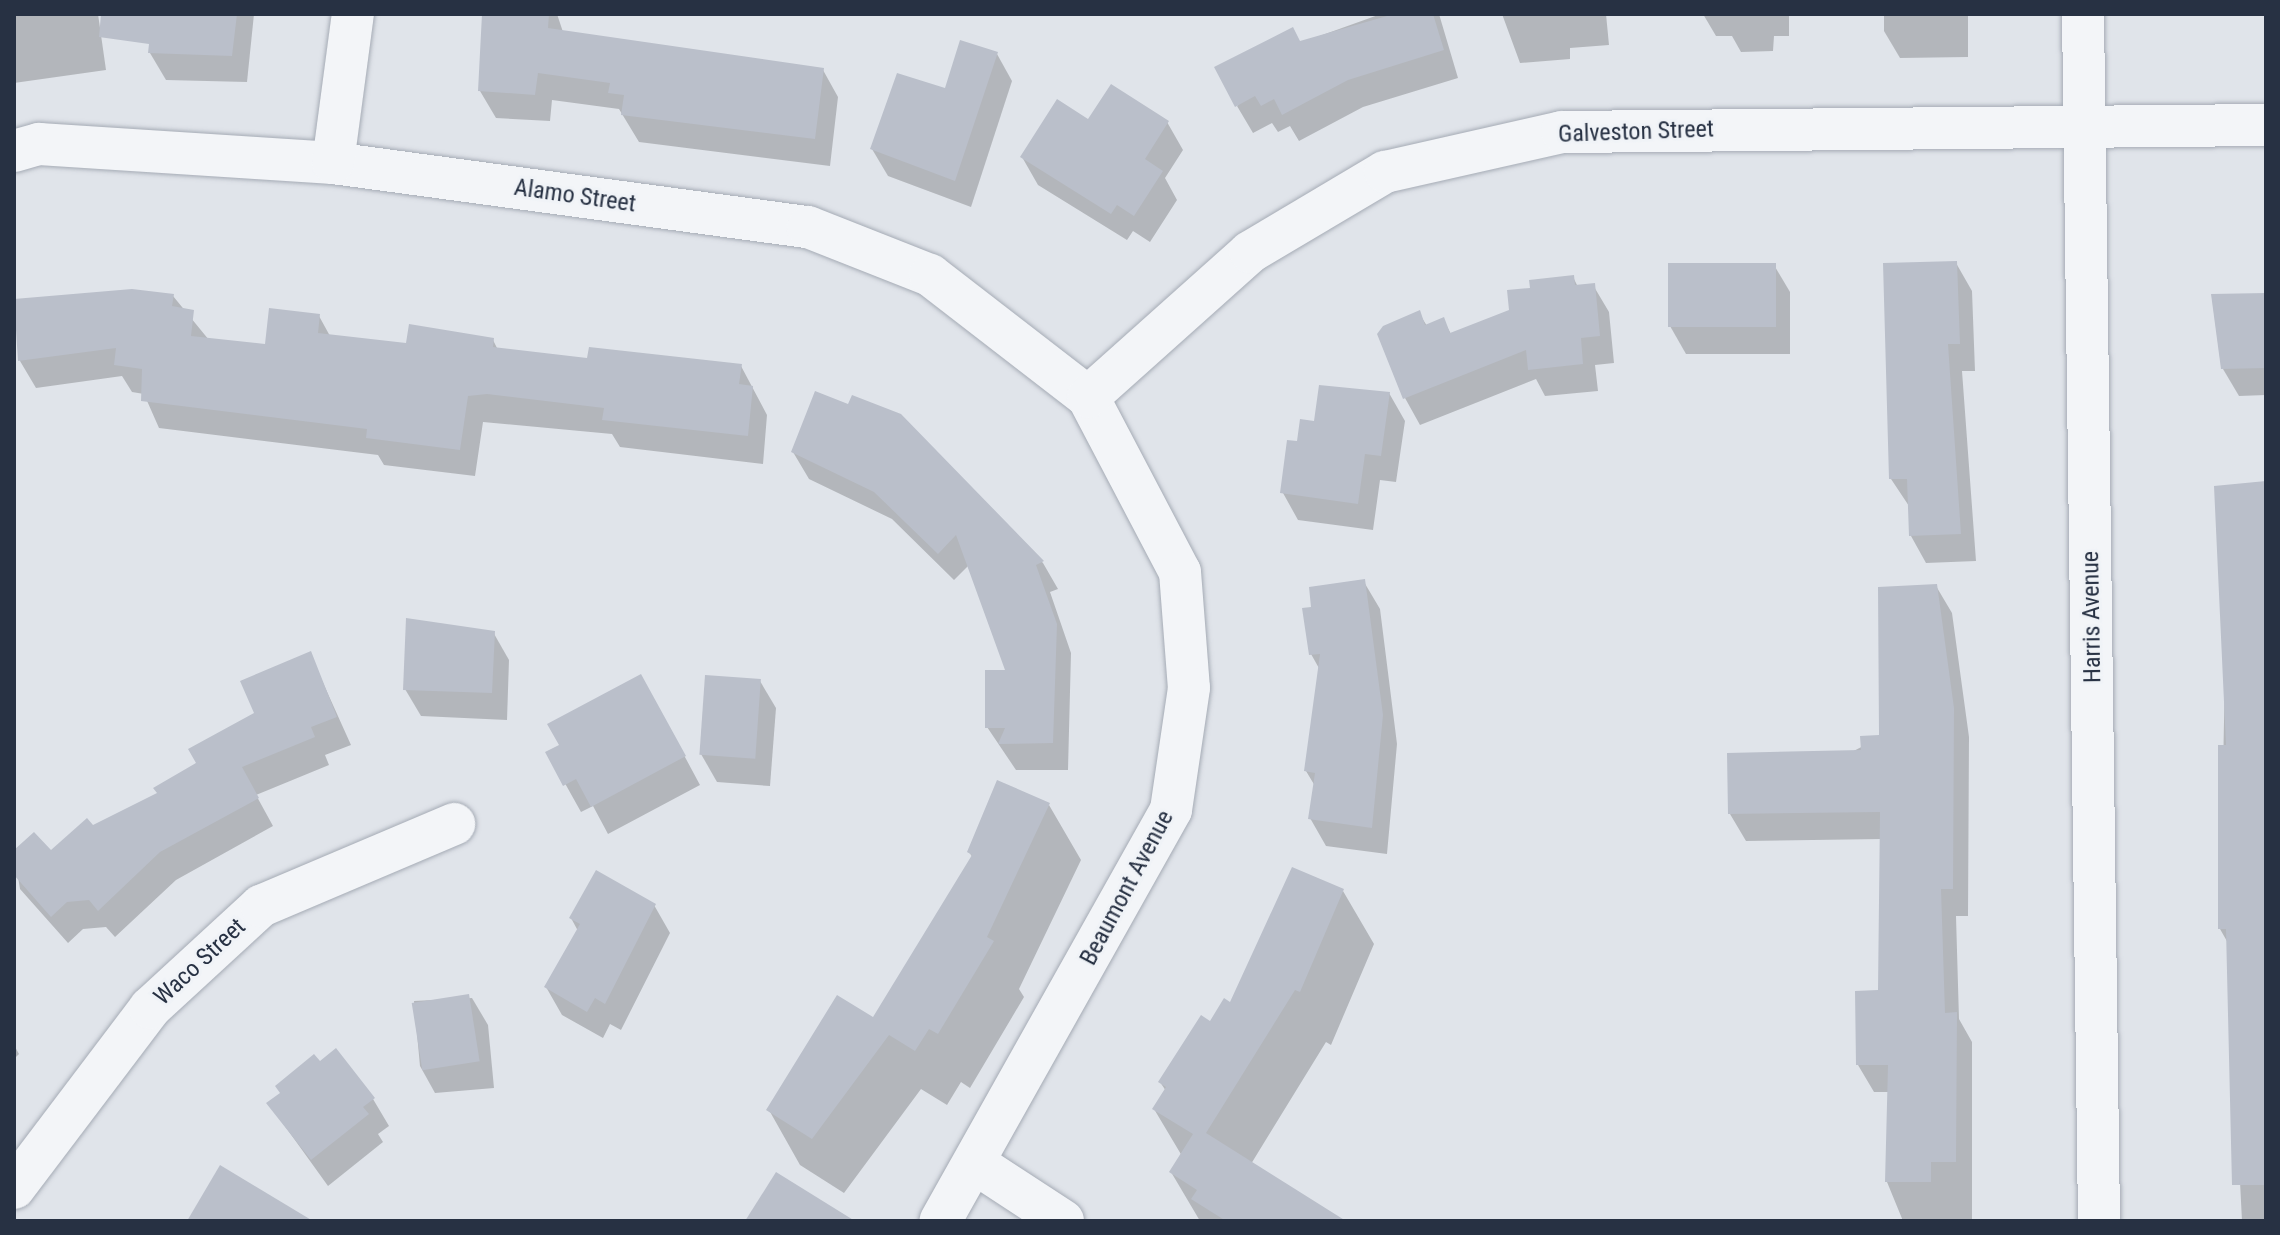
<!DOCTYPE html>
<style>
body{margin:0}
#map{position:relative;width:2280px;height:1235px;overflow:hidden;background:#e0e4ea;font-family:"Roboto Condensed",sans-serif}
div>[style]{position:absolute}
[style*='--x']{left:calc(var(--x)*1px);top:calc(var(--y)*1px);width:calc(var(--w)*1px);rotate:calc(var(--a)*1deg)}
.shadow>*{inset:0;background:#0003}
.building>*{inset:0;background:#babfca;transform-origin:0 0}
.roads{filter:drop-shadow(0 0 2px #a5abb5) drop-shadow(0 0 2px #a5abb5)}
.street>*{height:42px;margin:-21px;padding:0 21px;transform-origin:21px;border-radius:21px;background:#f3f5f8}
span{translate:-50% -50%;white-space:nowrap;text-align:center;line-height:1.15;-webkit-text-stroke:6px #f0f3f7;paint-order:stroke}
.street-label{font-size:24px;color:#273143}
.frame{position:absolute;inset:0;border:16px solid #273143;pointer-events:none}
</style>
<div id="map">
<div class="shadow">
<div style="clip-path:polygon(14px 14px,98px 14px,106px 70px,14px 83px)"></div>
<div style="clip-path:polygon(156px 14px,254px 14px,247px 82px,166px 80px,150px 53px)"></div>
<div style="clip-path:polygon(486px 14px,557px 14px,563px 32px,823px 70px,838px 97px,830px 166px,639px 142px,619px 109px,552px 100px,550px 121px,496px 118px,480px 91px)"></div>
<div style="clip-path:polygon(1381px 14px,1439px 14px,1458px 78px,1363px 107px,1299px 141px,1290px 126px,1278px 132px,1272px 123px,1253px 133px,1237px 106px,1300px 43px)"></div>
<div style="clip-path:polygon(1502px 14px,1606px 14px,1609px 45px,1570px 48px,1570px 59px,1520px 63px)"></div>
<div style="clip-path:polygon(1703px 14px,1789px 14px,1789px 36px,1774px 36px,1773px 51px,1741px 52px,1732px 36px,1716px 36px)"></div>
<div style="clip-path:polygon(1884px 14px,1968px 14px,1968px 57px,1900px 58px,1884px 31px)"></div>
<div style="clip-path:polygon(997px 54px,1012px 81px,971px 207px,888px 176px,872px 149px)"></div>
<div style="clip-path:polygon(1089px 122px,1167px 122px,1183px 150px,1165px 178px,1177px 200px,1150px 242px,1133px 231px,1127px 240px,1038px 185px,1022px 157px)"></div>
<div style="clip-path:polygon(1956px 263px,1972px 291px,1975px 371px,1962px 371px,1976px 561px,1926px 563px,1911px 536px,1909px 506px,1891px 479px)"></div>
<div style="clip-path:polygon(1774px 265px,1790px 292px,1790px 354px,1686px 354px,1670px 326px)"></div>
<div style="clip-path:polygon(1573px 277px,1578px 287px,1593px 285px,1609px 312px,1614px 363px,1595px 365px,1598px 391px,1545px 396px,1536px 379px,1420px 425px,1405px 398px,1419px 313px,1427px 326px,1443px 319px,1451px 334px,1511px 311px,1532px 290px)"></div>
<div style="clip-path:polygon(132px 291px,173px 296px,209px 340px,267px 346px,319px 316px,330px 336px,408px 345px,493px 340px,498px 350px,589px 361px,741px 366px,767px 415px,763px 464px,620px 447px,612px 434px,483px 422px,475px 476px,384px 465px,378px 455px,159px 428px,144px 394px,132px 392px,122px 376px,36px 388px,20px 361px,14px 301px)"></div>
<div style="clip-path:polygon(2266px 295px,2266px 395px,2239px 396px,2223px 369px)"></div>
<div style="clip-path:polygon(1389px 393px,1405px 421px,1396px 482px,1380px 480px,1373px 530px,1298px 520px,1283px 493px,1316px 423px)"></div>
<div style="clip-path:polygon(849px 407px,900px 416px,1043px 563px,1058px 589px,1050px 592px,1071px 653px,1068px 770px,1016px 770px,987px 727px,1008px 672px,969px 565px,954px 580px,892px 519px,809px 479px,793px 452px)"></div>
<div style="clip-path:polygon(2266px 484px,2266px 1221px,2242px 1221px,2228px 943px,2220px 929px,2225px 669px)"></div>
<div style="clip-path:polygon(1364px 582px,1380px 609px,1397px 744px,1387px 854px,1326px 846px,1310px 818px,1315px 786px,1306px 771px,1320px 670px,1311px 654px,1313px 609px)"></div>
<div style="clip-path:polygon(1936px 586px,1952px 613px,1969px 737px,1968px 916px,1956px 916px,1959px 1019px,1972px 1042px,1972px 1221px,1903px 1221px,1887px 1182px,1889px 1092px,1874px 1092px,1858px 1065px,1880px 992px,1882px 839px,1746px 841px,1730px 814px,1881px 737px)"></div>
<div style="clip-path:polygon(408px 620px,493px 632px,509px 660px,507px 720px,421px 716px,405px 689px)"></div>
<div style="clip-path:polygon(310px 654px,351px 745px,325px 755px,329px 765px,256px 795px,273px 826px,176px 880px,115px 937px,106px 927px,83px 929px,68px 943px,20px 889px,14px 853px,50px 853px,159px 794px,256px 714px)"></div>
<div style="clip-path:polygon(760px 681px,776px 708px,770px 786px,717px 782px,701px 754px)"></div>
<div style="clip-path:polygon(656px 703px,700px 785px,608px 834px,593px 806px,581px 812px,548px 753px)"></div>
<div style="clip-path:polygon(1049px 805px,1081px 860px,1019px 989px,1024px 997px,970px 1088px,961px 1082px,947px 1105px,921px 1089px,844px 1193px,800px 1165px,769px 1110px,874px 1020px,973px 858px,969px 852px)"></div>
<div style="clip-path:polygon(1343px 891px,1374px 944px,1331px 1045px,1326px 1042px,1251px 1164px,1323px 1221px,1200px 1221px,1171px 1172px,1182px 1156px,1154px 1109px,1166px 1091px,1160px 1082px)"></div>
<div style="clip-path:polygon(654px 905px,670px 933px,621px 1030px,610px 1024px,603px 1038px,562px 1015px,546px 987px,578px 931px,571px 918px)"></div>
<div style="clip-path:polygon(472px 998px,488px 1025px,494px 1088px,435px 1093px,420px 1066px,414px 1001px)"></div>
<div style="clip-path:polygon(14px 1045px,19px 1054px,14px 1059px)"></div>
<div style="clip-path:polygon(373px 1099px,389px 1126px,378px 1134px,383px 1142px,328px 1186px,269px 1104px)"></div>
</div>
<div class="building">
<div style="clip-path:polygon(101px 14px,237px 14px,232px 56px,148px 53px,149px 44px,99px 37px)"></div>
<div style="clip-path:polygon(482px 14px,549px 14px,548px 28px,824px 68px,815px 139px,621px 115px,624px 95px,608px 93px,610px 83px,538px 73px,535px 95px,478px 91px)"></div>
<div style="clip-path:polygon(1394px 14px,1433px 14px,1444px 50px,1348px 80px,1282px 115px,1274px 99px,1261px 106px,1255px 96px,1235px 107px,1214px 67px,1293px 27px,1300px 41px)"></div>
<div style="clip-path:polygon(960px 40px,998px 52px,955px 181px,870px 149px,897px 73px,945px 88px)"></div>
<div style="clip-path:polygon(1111px 84px,1169px 121px,1145px 159px,1163px 171px,1134px 216px,1117px 205px,1111px 214px,1020px 157px,1057px 99px,1088px 119px)"></div>
<div style="clip-path:polygon(1957px 261px,1960px 344px,1948px 344px,1961px 534px,1909px 536px,1907px 479px,1889px 479px,1883px 263px)"></div>
<div style="left:1668px;top:263px;width:108px;height:64px"></div>
<div style="clip-path:polygon(1574px 275px,1575px 285px,1595px 283px,1600px 336px,1581px 338px,1583px 364px,1528px 370px,1526px 350px,1403px 399px,1377px 334px,1383px 326px,1420px 310px,1425px 325px,1444px 317px,1450px 333px,1509px 310px,1507px 290px,1530px 288px,1529px 280px)"></div>
<div style="clip-path:polygon(132px 289px,174px 294px,172px 306px,194px 310px,191px 336px,265px 344px,269px 308px,320px 314px,318px 333px,406px 343px,409px 324px,494px 338px,493px 347px,587px 358px,589px 347px,742px 364px,739px 384px,753px 386px,748px 436px,602px 420px,604px 408px,487px 394px,468px 396px,460px 450px,366px 438px,367px 429px,141px 401px,142px 369px,114px 365px,116px 348px,18px 361px,14px 299px)"></div>
<div style="clip-path:polygon(2266px 293px,2266px 368px,2221px 369px,2211px 294px)"></div>
<div style="clip-path:polygon(1319px 385px,1390px 392px,1381px 456px,1365px 454px,1358px 504px,1280px 493px,1287px 440px,1297px 441px,1300px 419px,1314px 421px)"></div>
<div style="clip-path:polygon(815px 391px,848px 404px,852px 395px,901px 414px,1044px 561px,1036px 565px,1057px 624px,1053px 743px,998px 744px,1005px 728px,985px 728px,985px 670px,1005px 670px,956px 535px,938px 554px,874px 492px,791px 452px)"></div>
<div style="clip-path:polygon(2266px 481px,2266px 1185px,2232px 1185px,2226px 929px,2218px 929px,2218px 745px,2226px 745px,2214px 486px)"></div>
<div style="clip-path:polygon(1365px 579px,1383px 715px,1372px 828px,1308px 819px,1315px 773px,1304px 771px,1320px 654px,1309px 655px,1302px 608px,1311px 607px,1309px 587px)"></div>
<div style="clip-path:polygon(1937px 584px,1954px 708px,1953px 889px,1941px 889px,1945px 1013px,1957px 1012px,1956px 1162px,1931px 1162px,1931px 1182px,1885px 1182px,1888px 1065px,1856px 1065px,1855px 991px,1878px 990px,1880px 812px,1728px 814px,1727px 753px,1861px 750px,1860px 736px,1879px 735px,1878px 587px)"></div>
<div style="clip-path:polygon(406px 618px,495px 631px,492px 693px,403px 690px)"></div>
<div style="clip-path:polygon(311px 651px,337px 717px,311px 727px,315px 737px,242px 767px,259px 798px,160px 852px,98px 911px,89px 900px,67px 902px,51px 917px,14px 875px,14px 850px,34px 832px,51px 850px,87px 818px,93px 825px,157px 793px,153px 788px,196px 763px,188px 749px,254px 713px,240px 681px)"></div>
<div style="clip-path:polygon(641px 674px,686px 756px,591px 807px,576px 779px,563px 786px,545px 752px,559px 745px,547px 724px)"></div>
<div style="left:705px;top:675px;width:56px;height:80px;rotate:4deg"></div>
<div style="clip-path:polygon(997px 780px,1050px 803px,987px 937px,994px 941px,938px 1034px,929px 1029px,915px 1051px,889px 1035px,812px 1139px,766px 1110px,837px 995px,873px 1017px,972px 855px,967px 852px)"></div>
<div style="clip-path:polygon(1292px 867px,1344px 889px,1300px 992px,1295px 990px,1206px 1133px,1346px 1221px,1226px 1221px,1191px 1199px,1197px 1190px,1169px 1172px,1193px 1134px,1152px 1109px,1166px 1087px,1158px 1082px,1201px 1015px,1210px 1021px,1224px 998px,1230px 1002px)"></div>
<div style="clip-path:polygon(596px 870px,656px 904px,605px 1004px,595px 998px,587px 1012px,544px 987px,580px 924px,569px 918px)"></div>
<div style="left:469px;top:994px;width:68px;height:58px;rotate:81deg"></div>
<div style="clip-path:polygon(336px 1048px,375px 1098px,363px 1107px,369px 1114px,311px 1160px,266px 1103px,280px 1093px,275px 1086px,314px 1054px,320px 1061px)"></div>
<div style="clip-path:polygon(220px 1165px,313px 1221px,187px 1221px)"></div>
<div style="clip-path:polygon(776px 1172px,855px 1221px,745px 1221px)"></div>
</div>
<div class="roads">
<div class="street">
<div style="--x:2083;--y:14;--w:1207;--a:89.24"></div>
<div style="--x:14;--y:151;--w:26;--a:-16"></div>
<div style="--x:39;--y:144;--w:295;--a:3.7"></div>
<div style="--x:333;--y:163;--w:479;--a:7.7"></div>
<div style="--x:808;--y:227;--w:131;--a:21.5"></div>
<div style="--x:930;--y:275;--w:200;--a:37.7"></div>
<div style="--x:1088;--y:397;--w:198;--a:62.3"></div>
<div style="--x:1180;--y:572;--w:116;--a:85.6"></div>
<div style="--x:1189;--y:688;--w:123;--a:98.4"></div>
<div style="--x:1171;--y:810;--w:471;--a:119.3"></div>
<div style="--x:333;--y:163;--w:150;--a:-82.4"></div>
<div style="--x:1088;--y:397;--w:217;--a:-41.8"></div>
<div style="--x:1250;--y:252;--w:157;--a:-30.7"></div>
<div style="--x:1385;--y:172;--w:181;--a:-12.7"></div>
<div style="--x:1562;--y:132;--w:704;--a:-0.57"></div>
<div style="--x:976;--y:1164;--w:104;--a:33.2"></div>
<div style="--x:14;--y:1188;--w:226;--a:-52.9"></div>
<div style="--x:150;--y:1008;--w:151;--a:-42.6"></div>
<div style="--x:261;--y:906;--w:210;--a:-23"></div>
</div>
</div>
<div class="street-label">
<span style="left:1636px;top:132px;rotate:-2deg">Galveston Street</span>
<span style="left:575px;top:196px;rotate:8deg">Alamo Street</span>
<span style="left:2092px;top:617px;rotate:-91deg">Harris Avenue</span>
<span style="left:1127px;top:888px;rotate:-62deg">Beaumont Avenue</span>
<span style="left:200px;top:962px;rotate:-43deg">Waco Street</span>
</div>
<div class="frame"></div>
</div>
